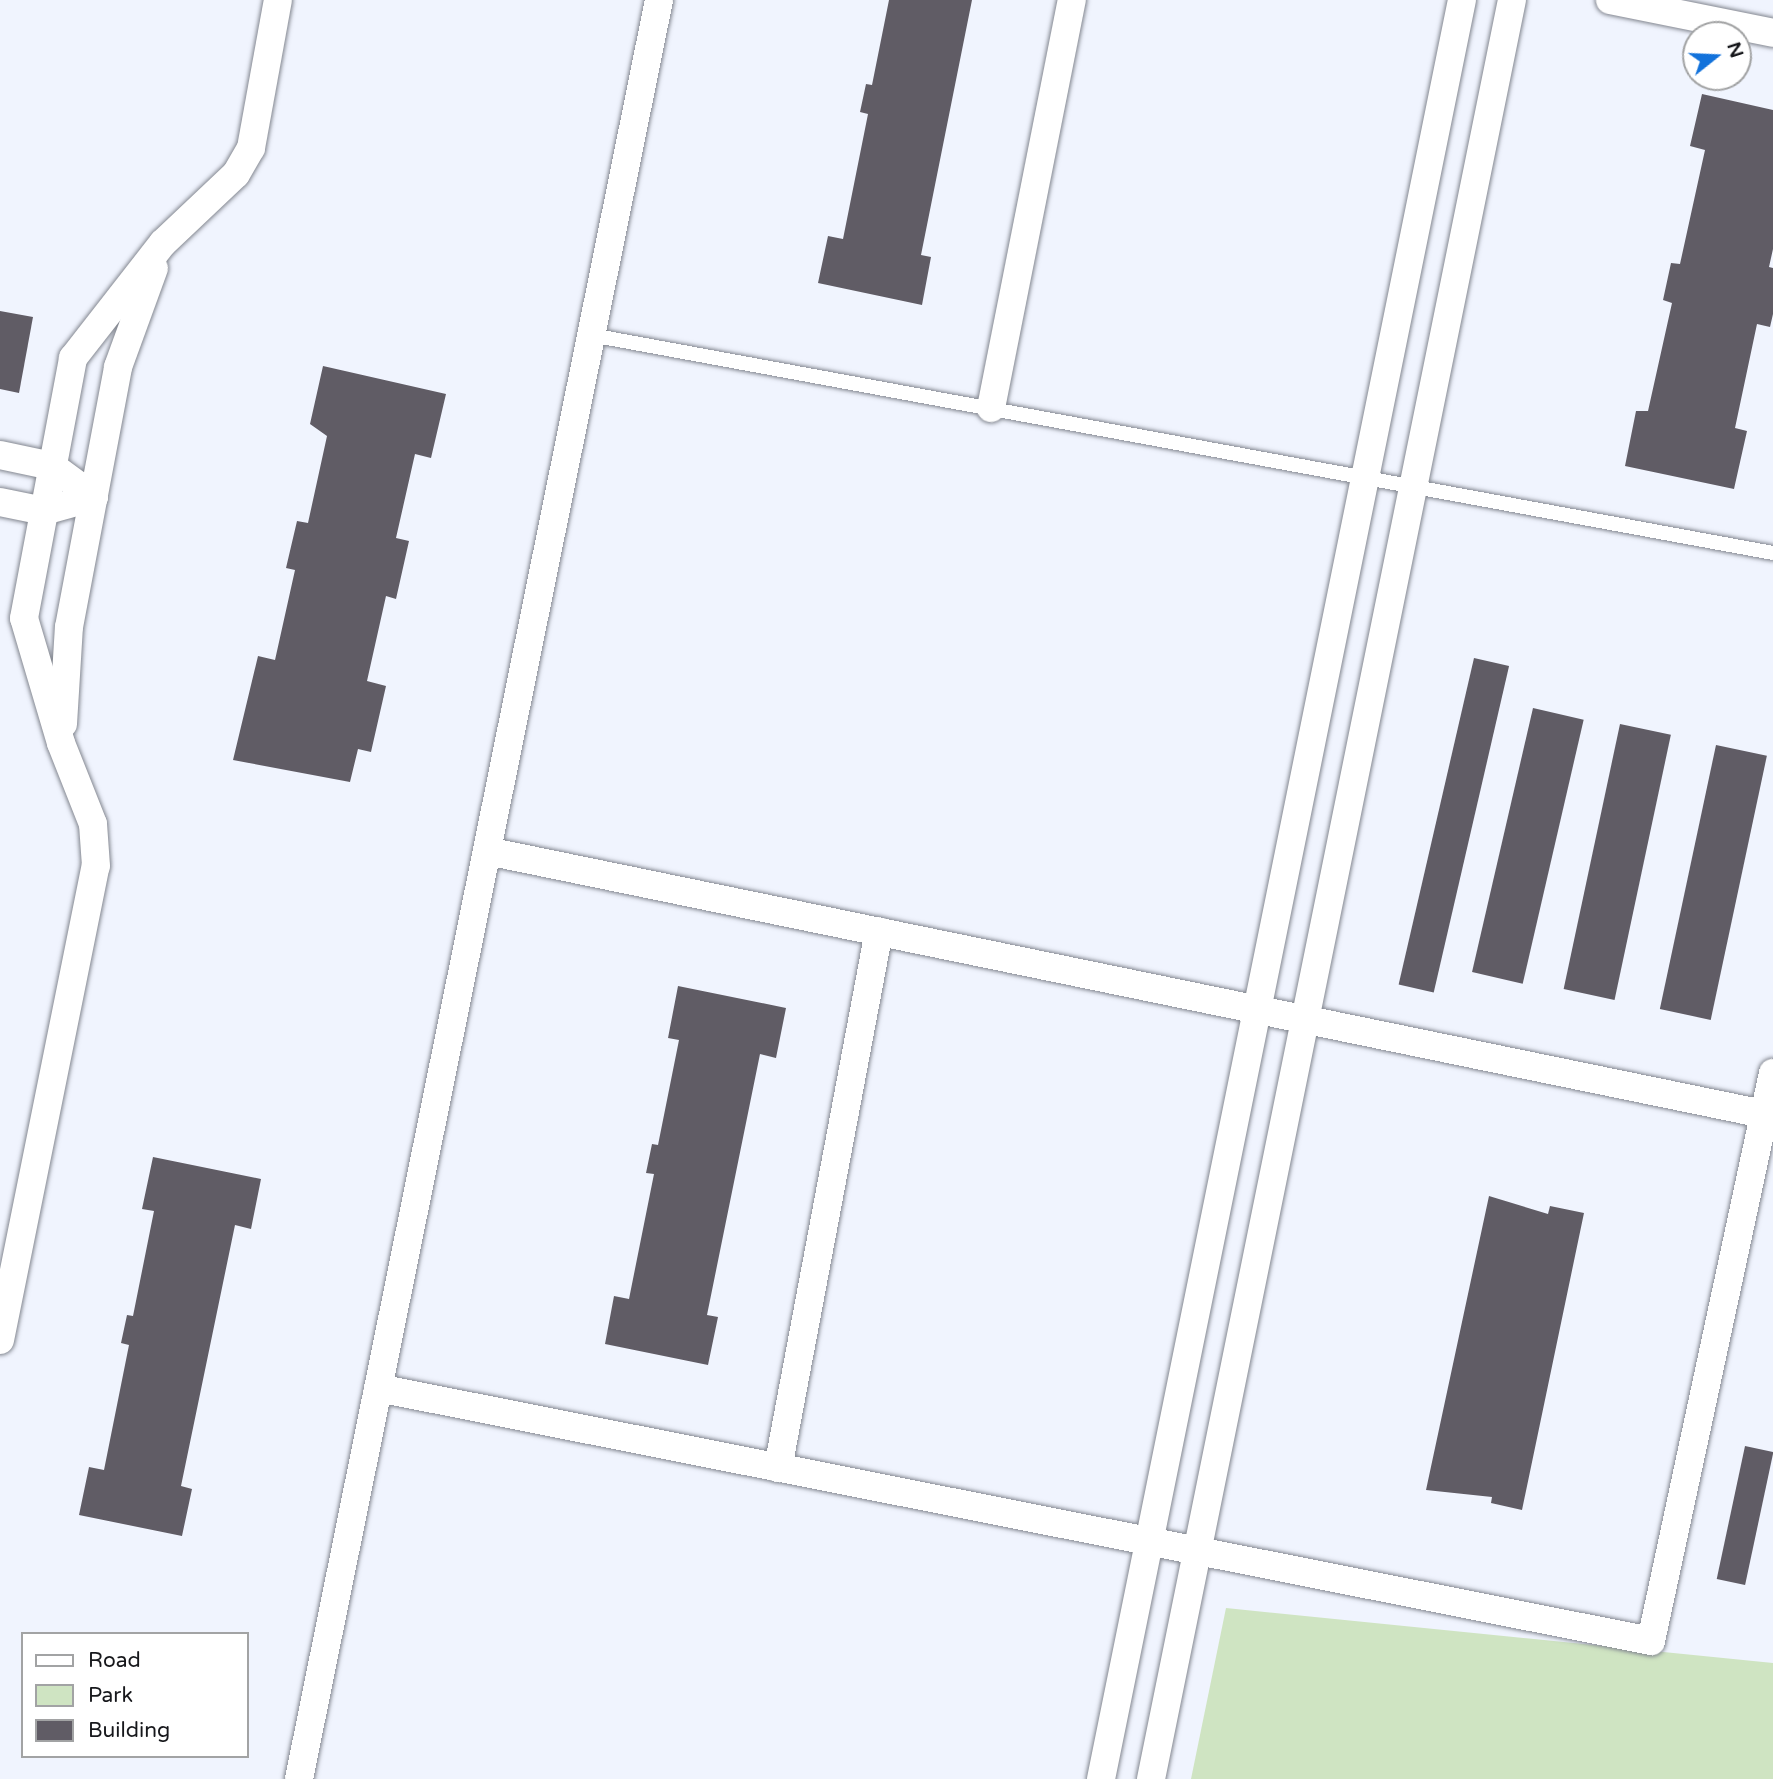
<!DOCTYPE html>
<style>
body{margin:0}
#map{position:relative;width:1773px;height:1779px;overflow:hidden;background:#f0f4fe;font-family:"Varela Round",sans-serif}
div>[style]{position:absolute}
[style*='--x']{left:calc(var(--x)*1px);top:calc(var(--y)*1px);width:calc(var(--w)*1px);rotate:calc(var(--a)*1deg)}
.green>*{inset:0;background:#cfe4c2}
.building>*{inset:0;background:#605c65;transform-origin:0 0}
.roads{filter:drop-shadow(0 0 2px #838790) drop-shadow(0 0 2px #838790)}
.lane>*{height:14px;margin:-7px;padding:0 7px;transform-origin:7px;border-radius:7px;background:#fff}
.street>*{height:28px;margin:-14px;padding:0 14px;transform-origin:14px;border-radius:14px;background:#fff}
span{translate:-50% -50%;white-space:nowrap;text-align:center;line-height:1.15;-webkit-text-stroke:7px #fff;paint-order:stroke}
.legend{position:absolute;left:21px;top:1632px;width:228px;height:126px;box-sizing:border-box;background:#fff;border:2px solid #a2a3a4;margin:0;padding:9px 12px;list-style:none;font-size:21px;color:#17181c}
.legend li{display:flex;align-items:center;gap:14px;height:35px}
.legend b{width:35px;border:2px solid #a2a3a4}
.north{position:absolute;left:1682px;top:21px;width:70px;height:70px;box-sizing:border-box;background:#fff;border:2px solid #a2a3a4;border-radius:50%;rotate:72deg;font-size:19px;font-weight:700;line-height:28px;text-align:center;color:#17181c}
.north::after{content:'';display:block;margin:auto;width:24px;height:32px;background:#1272db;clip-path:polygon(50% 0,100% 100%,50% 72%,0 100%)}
</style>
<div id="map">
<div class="green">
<div style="clip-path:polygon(1226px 1608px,1773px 1663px,1773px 1779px,1191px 1779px)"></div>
</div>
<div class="building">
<div style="clip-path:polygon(889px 0,972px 0,921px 255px,931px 257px,922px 305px,818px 283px,828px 236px,843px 239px,868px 114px,860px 112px,866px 84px,872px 85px)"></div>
<div style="clip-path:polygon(1702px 94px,1773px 110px,1773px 249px,1769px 267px,1773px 268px,1773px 314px,1770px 327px,1757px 324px,1735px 428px,1747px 431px,1734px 489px,1625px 466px,1636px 411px,1648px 411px,1672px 303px,1663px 300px,1671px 263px,1680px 264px,1705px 150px,1690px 146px)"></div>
<div style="clip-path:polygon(0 311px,33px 317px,19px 393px,0 389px)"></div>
<div style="clip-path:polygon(323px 366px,446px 394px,431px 458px,415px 454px,396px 538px,409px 541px,396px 599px,386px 596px,367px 681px,386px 686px,371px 752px,358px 749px,350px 782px,233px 760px,258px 656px,275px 660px,295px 570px,286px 568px,297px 521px,308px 523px,327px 436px,310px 424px)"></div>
<div style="left:1474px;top:658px;width:36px;height:335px;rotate:13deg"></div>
<div style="left:1533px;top:708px;width:52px;height:271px;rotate:13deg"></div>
<div style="left:1620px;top:724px;width:52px;height:271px;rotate:12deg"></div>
<div style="left:1716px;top:745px;width:52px;height:270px;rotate:12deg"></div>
<div style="clip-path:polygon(678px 986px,786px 1008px,776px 1058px,760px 1054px,707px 1315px,718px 1317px,708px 1365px,605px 1344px,614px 1296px,629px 1299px,654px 1174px,646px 1173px,652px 1144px,658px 1145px,679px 1040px,668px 1038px)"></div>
<div style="clip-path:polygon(153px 1157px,261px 1179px,251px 1229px,235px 1225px,181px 1486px,192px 1489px,182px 1536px,79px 1515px,89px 1467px,104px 1470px,129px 1345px,121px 1343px,127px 1315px,133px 1316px,154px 1211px,142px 1209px)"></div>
<div style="clip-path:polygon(1489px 1196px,1548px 1214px,1550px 1206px,1584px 1213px,1522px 1510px,1491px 1503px,1492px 1497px,1426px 1490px)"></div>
<div style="left:1745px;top:1446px;width:29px;height:136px;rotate:12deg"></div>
</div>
<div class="roads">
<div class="lane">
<div style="--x:591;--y:335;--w:1202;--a:10.45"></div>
</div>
<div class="street">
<div style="--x:1610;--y:0;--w:166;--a:11.4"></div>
<div style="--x:991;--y:408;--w:416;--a:-78.8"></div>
<div style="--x:0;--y:455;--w:53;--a:11.9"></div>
<div style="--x:52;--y:466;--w:52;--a:36.4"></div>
<div style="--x:0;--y:502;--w:45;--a:11.6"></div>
<div style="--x:44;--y:511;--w:52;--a:-15.6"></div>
<div style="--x:63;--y:724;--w:97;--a:-86.5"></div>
<div style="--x:69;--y:627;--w:265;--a:-79.3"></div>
<div style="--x:118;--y:367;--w:105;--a:-70"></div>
<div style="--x:487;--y:851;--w:1313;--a:11.64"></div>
<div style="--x:0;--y:1340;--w:484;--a:-78.6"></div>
<div style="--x:96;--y:866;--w:42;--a:-94.1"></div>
<div style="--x:93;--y:824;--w:87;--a:-111.6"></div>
<div style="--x:61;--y:743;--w:130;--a:-106.5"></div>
<div style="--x:24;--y:618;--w:265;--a:-79.3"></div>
<div style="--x:73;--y:358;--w:146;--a:-52"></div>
<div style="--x:163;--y:243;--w:100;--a:-43.4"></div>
<div style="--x:236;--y:174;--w:30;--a:-60"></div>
<div style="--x:251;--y:148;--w:150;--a:-79.7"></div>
<div style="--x:378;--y:1388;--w:1298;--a:11.24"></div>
<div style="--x:1651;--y:1641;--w:581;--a:-77.88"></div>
<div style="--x:778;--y:1468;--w:546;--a:-79.35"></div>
<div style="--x:299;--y:1779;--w:1815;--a:-78.56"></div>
<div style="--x:1101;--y:1779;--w:1815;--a:-78.53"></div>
<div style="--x:1151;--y:1779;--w:1815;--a:-78.53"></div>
</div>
</div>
<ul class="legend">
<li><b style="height:9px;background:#fff"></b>Road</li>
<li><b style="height:19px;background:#cfe4c2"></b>Park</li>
<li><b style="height:19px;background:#605c65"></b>Building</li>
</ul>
<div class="north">N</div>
</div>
